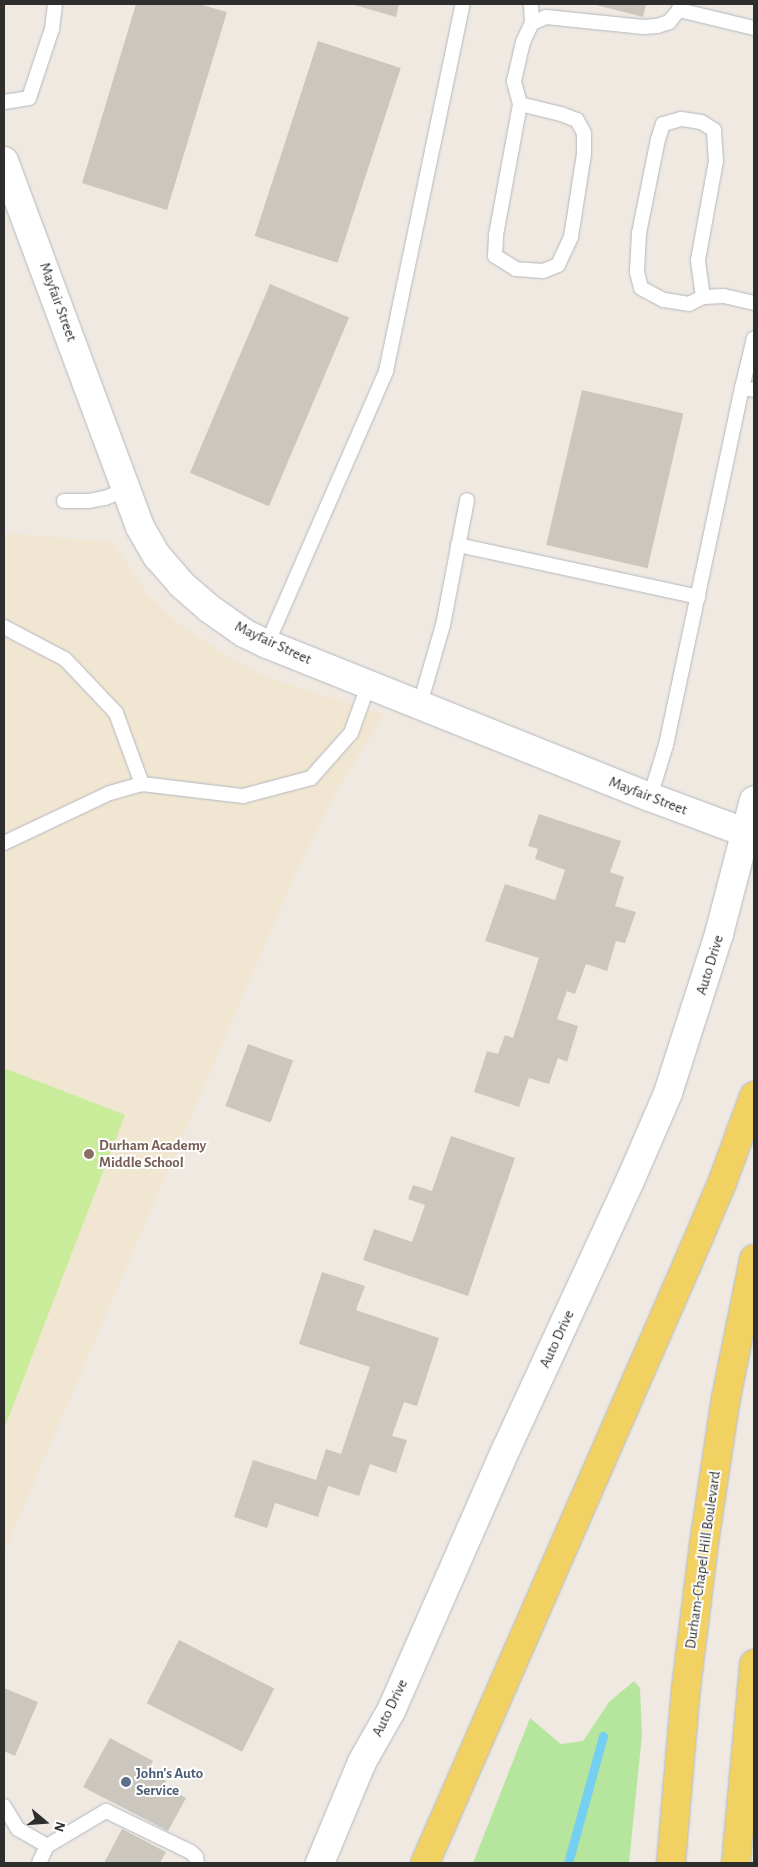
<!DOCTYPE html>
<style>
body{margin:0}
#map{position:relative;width:758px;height:1867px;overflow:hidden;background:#efe9e1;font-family:"Alegreya Sans",sans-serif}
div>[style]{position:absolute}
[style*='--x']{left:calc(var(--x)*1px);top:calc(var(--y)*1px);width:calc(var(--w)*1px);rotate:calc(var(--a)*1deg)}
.education>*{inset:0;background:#f0e6d1}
.green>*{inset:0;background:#b6e59e}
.pitch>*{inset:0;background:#c9ec9a}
.stream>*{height:9px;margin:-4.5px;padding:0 4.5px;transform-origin:4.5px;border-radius:4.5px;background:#75cff0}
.building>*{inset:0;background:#cbc7bf;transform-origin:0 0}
.roads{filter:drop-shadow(0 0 1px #b4b7c1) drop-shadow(0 0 1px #b4b7c1)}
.lane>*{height:14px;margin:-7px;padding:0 7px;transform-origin:7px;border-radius:7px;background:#fff}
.street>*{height:28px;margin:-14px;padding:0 14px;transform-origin:14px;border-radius:14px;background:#fff}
.primary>*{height:28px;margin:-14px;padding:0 14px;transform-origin:14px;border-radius:14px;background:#f2d163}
.dots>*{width:14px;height:14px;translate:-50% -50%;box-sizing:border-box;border:2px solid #fff;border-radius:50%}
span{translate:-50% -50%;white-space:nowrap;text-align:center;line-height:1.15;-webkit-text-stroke:4px #fff;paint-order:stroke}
.street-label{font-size:15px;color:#2e2e2e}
.education-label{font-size:15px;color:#785e54;font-weight:700}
.left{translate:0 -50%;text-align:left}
.service-label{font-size:15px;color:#4e5e75;font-weight:700}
.frame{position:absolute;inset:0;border:5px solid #2e2e2e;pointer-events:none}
.north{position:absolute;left:20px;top:1797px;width:50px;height:50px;-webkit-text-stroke:4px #fff;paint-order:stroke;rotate:108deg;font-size:14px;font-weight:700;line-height:20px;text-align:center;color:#2e2e2e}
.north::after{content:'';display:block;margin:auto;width:18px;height:22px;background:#2e2e2e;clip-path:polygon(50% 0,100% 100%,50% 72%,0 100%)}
</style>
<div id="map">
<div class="education">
<div style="clip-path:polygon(4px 533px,113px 542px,146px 593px,181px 626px,229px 657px,267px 677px,384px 715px,334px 796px,298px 868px,4px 1552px)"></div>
</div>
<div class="green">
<div style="clip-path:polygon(634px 1681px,640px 1688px,642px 1735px,629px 1863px,473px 1863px,530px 1718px,561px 1744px,583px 1741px,609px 1702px)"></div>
</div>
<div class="pitch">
<div style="clip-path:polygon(4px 1068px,125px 1115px,4px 1429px)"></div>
</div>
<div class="stream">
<div style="--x:568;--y:1863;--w:132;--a:-74.6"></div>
</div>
<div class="building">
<div style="clip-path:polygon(136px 4px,199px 4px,227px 12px,167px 210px,82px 183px)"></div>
<div style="clip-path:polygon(351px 4px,399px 4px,396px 17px)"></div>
<div style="clip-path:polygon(592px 4px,646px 4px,643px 17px)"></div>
<div style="left:318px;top:41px;width:87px;height:205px;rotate:18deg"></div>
<div style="left:270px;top:284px;width:86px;height:205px;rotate:23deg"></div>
<div style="left:582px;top:390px;width:104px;height:159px;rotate:13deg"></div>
<div style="clip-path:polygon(539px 814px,621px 841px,610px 872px,624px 877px,615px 906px,636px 912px,625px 943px,616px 941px,607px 971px,586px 964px,575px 994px,567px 991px,557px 1019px,578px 1026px,567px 1062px,558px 1058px,549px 1084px,529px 1078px,519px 1107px,474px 1092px,487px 1051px,498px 1054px,505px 1035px,513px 1038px,539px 958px,485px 941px,505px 884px,555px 900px,565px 870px,535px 859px,538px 849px,528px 846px)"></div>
<div style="left:248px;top:1044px;width:48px;height:66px;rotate:20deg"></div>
<div style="clip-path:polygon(451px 1136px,515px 1158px,468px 1296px,363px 1260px,374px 1229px,412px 1242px,425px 1205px,408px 1199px,413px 1185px,432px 1191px)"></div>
<div style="clip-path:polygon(322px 1272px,365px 1286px,356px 1310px,439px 1338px,417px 1406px,404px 1402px,392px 1436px,407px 1440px,396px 1473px,370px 1464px,359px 1496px,328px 1486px,318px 1517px,275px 1503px,267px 1528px,234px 1517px,253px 1460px,316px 1480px,326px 1449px,341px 1454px,370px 1367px,299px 1344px)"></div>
<div style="left:179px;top:1640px;width:107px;height:71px;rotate:27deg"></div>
<div style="clip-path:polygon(4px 1688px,38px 1702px,15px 1756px,4px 1751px)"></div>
<div style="clip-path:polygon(110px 1738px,153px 1761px,149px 1768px,167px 1778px,163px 1786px,186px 1798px,168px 1831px,83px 1787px)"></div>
<div style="clip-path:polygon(122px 1829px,166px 1852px,160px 1863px,104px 1863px)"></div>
</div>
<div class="roads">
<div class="lane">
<div style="--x:531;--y:4;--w:19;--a:87"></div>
<div style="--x:679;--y:10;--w:77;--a:13.5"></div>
<div style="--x:4;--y:102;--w:25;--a:-9"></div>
<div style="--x:29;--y:98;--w:73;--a:-71.6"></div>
<div style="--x:52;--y:29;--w:25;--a:-83"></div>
<div style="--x:520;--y:104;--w:42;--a:13.7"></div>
<div style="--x:561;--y:114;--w:17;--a:21"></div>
<div style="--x:577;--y:120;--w:15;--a:62"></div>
<div style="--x:584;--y:133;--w:21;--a:90"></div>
<div style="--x:584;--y:154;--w:84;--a:98.9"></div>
<div style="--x:571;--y:237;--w:31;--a:115"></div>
<div style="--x:558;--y:265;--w:16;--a:158"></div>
<div style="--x:543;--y:271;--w:27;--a:-176"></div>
<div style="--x:516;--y:269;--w:25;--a:-148"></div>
<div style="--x:495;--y:256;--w:21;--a:-87"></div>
<div style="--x:496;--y:235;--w:133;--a:-79.6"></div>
<div style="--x:520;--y:104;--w:24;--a:-105"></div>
<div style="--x:514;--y:81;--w:40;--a:-77"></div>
<div style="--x:523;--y:42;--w:21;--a:-65"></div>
<div style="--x:532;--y:23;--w:15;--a:-23"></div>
<div style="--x:546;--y:17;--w:98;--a:5.9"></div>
<div style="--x:643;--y:27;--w:14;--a:-4"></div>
<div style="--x:657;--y:26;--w:13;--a:-18"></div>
<div style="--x:669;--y:22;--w:16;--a:-50"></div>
<div style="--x:679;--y:10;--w:6;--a:-81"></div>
<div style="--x:703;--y:297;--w:37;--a:-98"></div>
<div style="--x:698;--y:260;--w:101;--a:-79.7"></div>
<div style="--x:716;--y:161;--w:31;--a:-94"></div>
<div style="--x:714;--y:130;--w:15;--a:-148"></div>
<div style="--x:701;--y:122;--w:20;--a:-171"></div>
<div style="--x:681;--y:119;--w:19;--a:164"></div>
<div style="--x:663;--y:124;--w:16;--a:108"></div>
<div style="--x:658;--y:139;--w:96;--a:101.4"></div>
<div style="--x:639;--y:233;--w:39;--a:93"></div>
<div style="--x:637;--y:272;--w:16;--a:76"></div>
<div style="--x:641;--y:288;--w:26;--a:28"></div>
<div style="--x:664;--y:300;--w:25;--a:9"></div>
<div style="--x:689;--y:304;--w:16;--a:-27"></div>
<div style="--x:703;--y:297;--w:21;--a:-3"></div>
<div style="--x:724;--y:296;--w:31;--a:13"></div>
<div style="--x:742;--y:388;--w:51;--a:-76.5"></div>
<div style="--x:64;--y:501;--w:25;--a:0"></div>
<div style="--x:89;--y:501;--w:16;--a:-11"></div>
<div style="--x:105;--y:498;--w:22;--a:-22"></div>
<div style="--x:458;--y:545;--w:246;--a:12.2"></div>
<div style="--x:4;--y:627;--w:69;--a:27.7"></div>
<div style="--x:65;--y:659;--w:74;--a:46.6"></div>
<div style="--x:116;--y:713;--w:76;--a:69.9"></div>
<div style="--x:267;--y:644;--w:298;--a:-66.4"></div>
<div style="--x:386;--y:371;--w:375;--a:-78.2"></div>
<div style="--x:420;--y:704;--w:82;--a:-73.8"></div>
<div style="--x:443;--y:625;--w:127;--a:-79.1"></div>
<div style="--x:650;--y:797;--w:54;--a:-72.9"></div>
<div style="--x:666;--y:745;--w:365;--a:-78"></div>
<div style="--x:742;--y:388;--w:12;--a:9"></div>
<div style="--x:4;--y:843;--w:117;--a:-25.3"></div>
<div style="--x:110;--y:793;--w:33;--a:-16"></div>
<div style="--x:142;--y:784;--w:102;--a:6.8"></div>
<div style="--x:243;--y:796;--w:70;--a:-14.8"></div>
<div style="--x:311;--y:778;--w:60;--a:-48.4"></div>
<div style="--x:351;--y:733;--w:53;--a:-70.2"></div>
<div style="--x:4;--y:1806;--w:27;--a:59"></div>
<div style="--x:18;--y:1829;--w:34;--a:30"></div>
<div style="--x:39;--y:1863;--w:19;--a:-65"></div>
<div style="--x:47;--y:1846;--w:69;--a:-30.7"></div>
<div style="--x:106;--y:1811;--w:94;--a:25.8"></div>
<div style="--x:191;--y:1852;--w:7;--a:45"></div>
<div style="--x:196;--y:1857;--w:6;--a:81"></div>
</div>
<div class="street">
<div style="--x:4;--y:161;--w:390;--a:69.6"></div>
<div style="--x:140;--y:527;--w:34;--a:60"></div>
<div style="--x:157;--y:556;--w:37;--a:49"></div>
<div style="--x:181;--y:584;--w:38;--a:41"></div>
<div style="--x:210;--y:609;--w:42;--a:35.2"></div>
<div style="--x:244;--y:633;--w:25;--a:26"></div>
<div style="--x:267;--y:644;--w:412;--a:21.8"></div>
<div style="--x:650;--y:797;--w:103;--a:20.4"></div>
<div style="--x:320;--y:1863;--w:109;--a:-67.4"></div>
<div style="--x:362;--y:1762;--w:59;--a:-60.4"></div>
<div style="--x:391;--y:1711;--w:288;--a:-66.3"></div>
<div style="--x:507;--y:1447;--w:293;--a:-65.2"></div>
<div style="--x:630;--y:1181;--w:96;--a:-66.6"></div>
<div style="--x:668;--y:1093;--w:167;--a:-72.2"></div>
<div style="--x:719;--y:934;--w:138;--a:-75.4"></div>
</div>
<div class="primary">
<div style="--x:425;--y:1863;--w:653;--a:-66.34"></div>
<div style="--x:687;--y:1265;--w:89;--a:-66.9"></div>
<div style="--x:722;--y:1183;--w:93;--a:-69.8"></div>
<div style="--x:671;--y:1863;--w:176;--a:-85.1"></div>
<div style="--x:686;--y:1688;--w:146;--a:-82.9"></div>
<div style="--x:704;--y:1543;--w:147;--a:-81.4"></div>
<div style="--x:726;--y:1398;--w:142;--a:-78.6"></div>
<div style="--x:736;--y:1863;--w:200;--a:-84.8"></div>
</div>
</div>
<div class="dots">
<div style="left:89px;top:1154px;background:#8d6e63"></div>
<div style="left:126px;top:1782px;background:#5c6f8a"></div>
</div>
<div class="street-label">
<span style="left:58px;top:302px;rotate:70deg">Mayfair Street</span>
<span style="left:273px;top:643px;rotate:25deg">Mayfair Street</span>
<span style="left:648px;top:796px;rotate:21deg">Mayfair Street</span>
<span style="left:710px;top:965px;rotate:-73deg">Auto Drive</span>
<span style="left:557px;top:1339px;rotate:-65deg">Auto Drive</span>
<span style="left:703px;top:1560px;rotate:-82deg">Durham-Chapel Hill Boulevard</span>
<span style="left:390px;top:1708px;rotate:-64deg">Auto Drive</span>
</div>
<div class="education-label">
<span class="left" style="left:99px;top:1154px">Durham Academy<br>Middle School</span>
</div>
<div class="service-label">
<span class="left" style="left:136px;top:1782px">John's Auto<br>Service</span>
</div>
<div class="frame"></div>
<div class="north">N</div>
</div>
